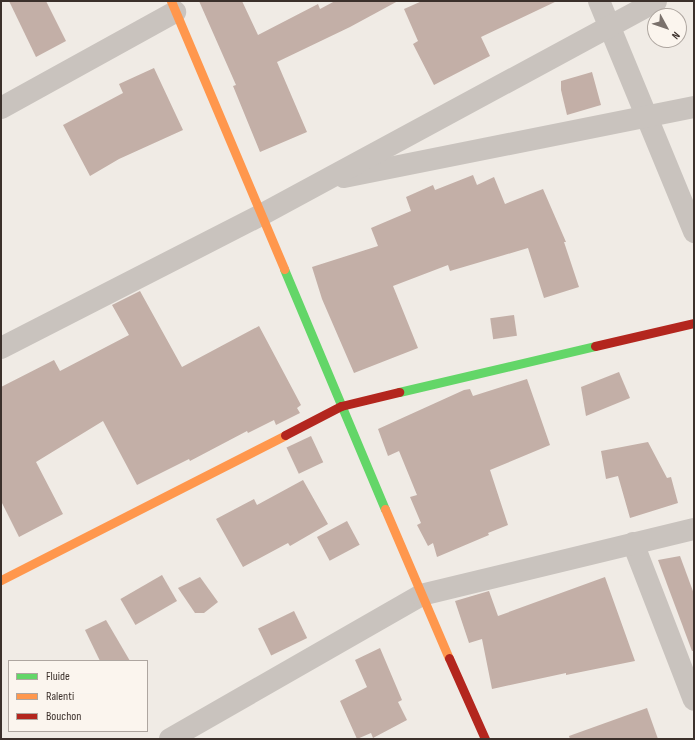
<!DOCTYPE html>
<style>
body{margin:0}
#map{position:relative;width:695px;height:740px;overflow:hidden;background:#f0ebe5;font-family:"Sofia Sans Condensed",sans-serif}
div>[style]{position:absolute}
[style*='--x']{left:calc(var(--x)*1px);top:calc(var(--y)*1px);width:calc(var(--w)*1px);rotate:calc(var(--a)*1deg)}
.building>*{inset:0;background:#c3afa7;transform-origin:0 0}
.street>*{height:22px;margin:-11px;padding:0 11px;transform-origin:11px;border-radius:11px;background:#c9c3be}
.fast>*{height:9px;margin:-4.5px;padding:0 4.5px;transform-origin:4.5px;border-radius:4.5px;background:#63d668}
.slow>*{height:9px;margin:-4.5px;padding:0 4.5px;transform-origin:4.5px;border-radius:4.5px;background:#ff974d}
.jam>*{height:9px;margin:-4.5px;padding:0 4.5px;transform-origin:4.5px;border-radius:4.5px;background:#b3261e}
span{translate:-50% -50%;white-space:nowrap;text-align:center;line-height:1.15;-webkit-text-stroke:3px #fbf5ee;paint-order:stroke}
.frame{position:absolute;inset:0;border:2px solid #3b302b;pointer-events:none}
.legend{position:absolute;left:8px;top:660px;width:140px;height:72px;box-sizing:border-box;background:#fbf5ee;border:1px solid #aea6a0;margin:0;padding:5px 7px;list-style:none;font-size:12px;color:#3b302b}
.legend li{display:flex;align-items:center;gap:8px;height:20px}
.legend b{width:20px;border:1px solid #aea6a0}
.north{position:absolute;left:647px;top:8px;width:40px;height:40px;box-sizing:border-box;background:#fbf5ee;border:1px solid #aea6a0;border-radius:50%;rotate:130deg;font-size:11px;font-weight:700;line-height:16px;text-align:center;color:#3b302b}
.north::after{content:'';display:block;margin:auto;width:14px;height:18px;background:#7a716c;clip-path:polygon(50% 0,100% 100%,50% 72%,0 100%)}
</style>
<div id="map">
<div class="building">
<div style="clip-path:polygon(9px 1px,46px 1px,66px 41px,36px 57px)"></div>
<div style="clip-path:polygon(199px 1px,242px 1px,258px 35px,318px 4px,320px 9px,335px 1px,398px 1px,350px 27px,277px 62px,307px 132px,260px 152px,233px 86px,236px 85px)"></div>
<div style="clip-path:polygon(422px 1px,557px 1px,481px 37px,490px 56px,434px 85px,413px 44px,418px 41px,404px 9px)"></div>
<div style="clip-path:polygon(154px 68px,183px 130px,119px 159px,90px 176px,63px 125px,123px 93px,119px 84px)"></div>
<div style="clip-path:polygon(592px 72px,601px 105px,567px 115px,561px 90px,561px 81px)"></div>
<div style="clip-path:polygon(473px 175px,477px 185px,494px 177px,505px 204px,543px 189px,566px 242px,564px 242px,579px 287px,544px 298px,528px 248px,450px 271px,448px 265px,393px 286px,418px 348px,354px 373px,322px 299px,312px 267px,378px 246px,371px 228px,411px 211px,406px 197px,433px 185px,435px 190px)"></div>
<div style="clip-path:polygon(140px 291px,182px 367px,259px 326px,301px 405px,297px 408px,300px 413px,276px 425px,274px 420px,248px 433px,247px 431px,190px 461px,189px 459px,137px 485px,103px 421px,36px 462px,63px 514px,19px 537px,1px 501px,1px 387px,54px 360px,60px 371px,129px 335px,112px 305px)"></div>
<div style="left:514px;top:315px;width:21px;height:24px;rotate:82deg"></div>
<div style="clip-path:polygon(619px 372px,630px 398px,586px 416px,581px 387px)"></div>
<div style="clip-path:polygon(527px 379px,550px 445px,490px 470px,508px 525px,488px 533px,489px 535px,437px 557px,433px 543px,428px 546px,417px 525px,421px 523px,410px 497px,417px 495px,399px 451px,388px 456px,378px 429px,464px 390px,470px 389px,473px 396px)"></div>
<div style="left:311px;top:436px;width:29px;height:27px;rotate:65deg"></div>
<div style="clip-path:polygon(648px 442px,667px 478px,671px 477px,678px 503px,630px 518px,618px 476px,606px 479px,601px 451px)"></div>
<div style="clip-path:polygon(303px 480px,328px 524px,290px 546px,288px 543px,243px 567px,216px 519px,254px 499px,257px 505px)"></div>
<div style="left:347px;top:521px;width:27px;height:34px;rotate:62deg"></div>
<div style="clip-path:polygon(680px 556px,694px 594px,694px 651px,692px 651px,658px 560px)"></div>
<div style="left:162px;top:575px;width:30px;height:48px;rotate:60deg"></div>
<div style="clip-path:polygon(200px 577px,218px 602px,204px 613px,195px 613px,178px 588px)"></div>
<div style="clip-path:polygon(605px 577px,635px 661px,566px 675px,566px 673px,492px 689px,482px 639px,469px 643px,455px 601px,489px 591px,498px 616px)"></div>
<div style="left:294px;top:611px;width:30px;height:40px;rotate:64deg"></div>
<div style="clip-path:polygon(106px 620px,130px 661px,100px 661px,85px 630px)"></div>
<div style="clip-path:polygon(380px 648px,402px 700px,398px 702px,407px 720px,373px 738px,371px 733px,357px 739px,340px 701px,367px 687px,355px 660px)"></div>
<div style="clip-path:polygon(647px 708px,658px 739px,570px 739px,569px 736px)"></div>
</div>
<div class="street">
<div style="--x:599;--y:1;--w:250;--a:67.6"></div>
<div style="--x:1;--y:108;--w:199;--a:-28.9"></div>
<div style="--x:344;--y:177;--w:357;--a:-11.3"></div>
<div style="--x:1;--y:348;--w:292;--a:-27.1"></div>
<div style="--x:261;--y:215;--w:449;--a:-28.4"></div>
<div style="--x:633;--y:543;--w:168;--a:68.8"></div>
<div style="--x:170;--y:739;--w:289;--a:-29.8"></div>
<div style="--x:421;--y:595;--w:281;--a:-13.6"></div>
</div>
<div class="fast">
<div style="--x:284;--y:269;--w:260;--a:67.2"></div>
<div style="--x:399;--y:392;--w:201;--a:-13.2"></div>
</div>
<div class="slow">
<div style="--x:171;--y:1;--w:291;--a:67.1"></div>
<div style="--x:385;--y:509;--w:162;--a:66.8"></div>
<div style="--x:1;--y:580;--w:319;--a:-27"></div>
</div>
<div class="jam">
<div style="--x:595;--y:346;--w:102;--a:-13.1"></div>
<div style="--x:285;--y:435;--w:63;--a:-27.4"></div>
<div style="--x:341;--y:406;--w:60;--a:-13.6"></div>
<div style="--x:449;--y:658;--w:89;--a:66"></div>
</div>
<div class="frame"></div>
<ul class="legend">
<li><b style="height:5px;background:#63d668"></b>Fluide</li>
<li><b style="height:5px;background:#ff974d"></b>Ralenti</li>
<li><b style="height:5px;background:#b3261e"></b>Bouchon</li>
</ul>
<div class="north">N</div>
</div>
